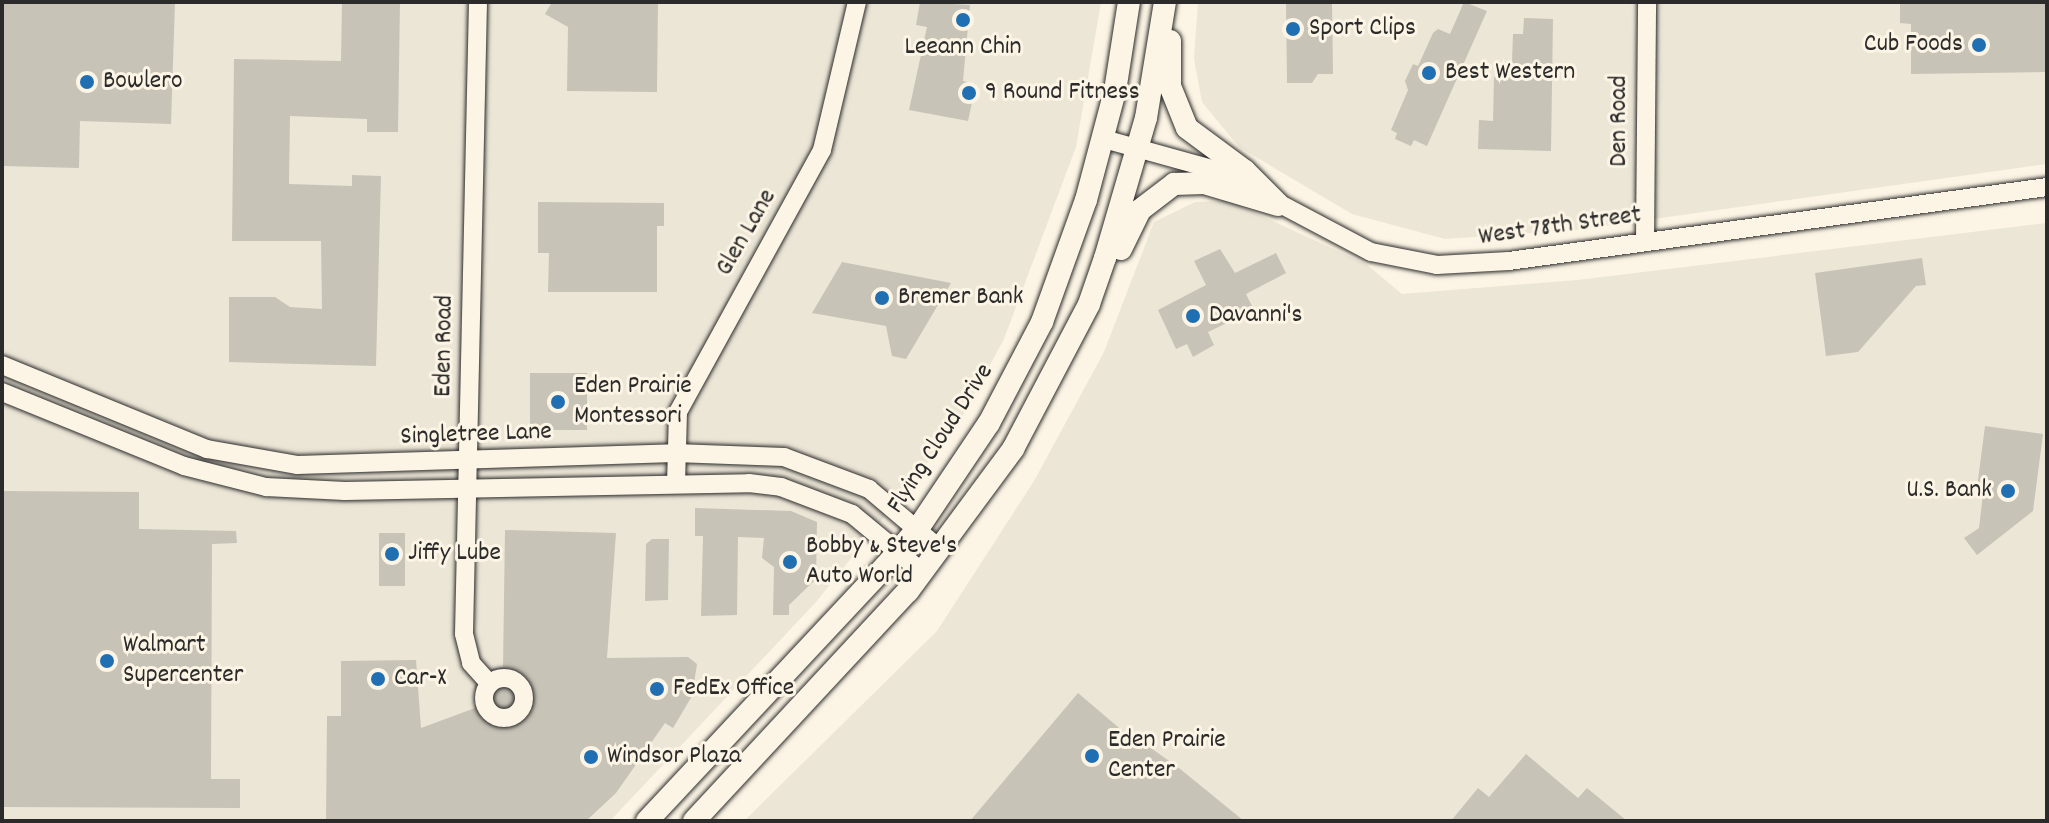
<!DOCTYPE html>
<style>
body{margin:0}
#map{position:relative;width:2049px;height:823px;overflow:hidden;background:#fcf5e5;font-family:Dekko,sans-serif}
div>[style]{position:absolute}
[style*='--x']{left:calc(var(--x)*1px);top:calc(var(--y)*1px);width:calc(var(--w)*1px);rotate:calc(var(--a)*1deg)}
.built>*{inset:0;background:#ece6d7}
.building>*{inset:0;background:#c8c3b7;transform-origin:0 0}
.roads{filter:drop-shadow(0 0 2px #2b2b2b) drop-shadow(0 0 2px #2b2b2b)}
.minor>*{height:18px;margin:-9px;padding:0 9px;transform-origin:9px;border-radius:9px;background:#fcf5e5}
.minor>.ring{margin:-9px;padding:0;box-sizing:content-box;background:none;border:18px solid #fcf5e5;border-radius:50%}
.major>*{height:22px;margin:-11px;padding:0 11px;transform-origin:11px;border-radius:11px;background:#fcf5e5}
.dots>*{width:22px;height:22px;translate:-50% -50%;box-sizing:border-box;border:4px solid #fcf5e5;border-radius:50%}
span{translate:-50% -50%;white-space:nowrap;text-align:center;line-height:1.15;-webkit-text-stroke:6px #fcf5e5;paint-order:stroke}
.poi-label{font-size:26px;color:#2b2b2b}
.left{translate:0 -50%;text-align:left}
.right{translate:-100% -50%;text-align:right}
.street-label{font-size:26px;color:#2b2b2b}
.frame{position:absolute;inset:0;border:4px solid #2b2b2b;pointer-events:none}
</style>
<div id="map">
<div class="built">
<div style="clip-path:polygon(2px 2px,1101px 2px,1076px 147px,1004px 339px,957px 426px,816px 602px,610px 821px,2px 821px)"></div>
<div style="clip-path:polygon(1198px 2px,2047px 2px,2047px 164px,1575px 230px,1445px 239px,1352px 214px,1239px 147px,1202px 102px,1194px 59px)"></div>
<div style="clip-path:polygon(1229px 201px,1366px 264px,1402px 294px,1577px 280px,2047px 223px,2047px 821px,744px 821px,937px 631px,1034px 481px,1104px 352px,1154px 222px,1195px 202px)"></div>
</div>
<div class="building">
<div style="clip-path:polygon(3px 2px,175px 2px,171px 124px,80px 121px,79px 168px,2px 166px)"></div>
<div style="clip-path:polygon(342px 2px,400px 2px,398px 132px,367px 132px,367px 119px,290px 116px,289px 184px,352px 186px,352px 175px,381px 176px,376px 366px,229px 362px,229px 297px,275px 297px,290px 307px,322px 309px,321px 241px,232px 241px,234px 59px,341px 61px)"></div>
<div style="clip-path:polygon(552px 2px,658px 2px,657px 92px,567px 91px,568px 27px,545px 14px)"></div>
<div style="clip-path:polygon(920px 2px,970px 5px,963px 81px,976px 84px,968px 121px,909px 110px,927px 27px,916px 25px)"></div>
<div style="clip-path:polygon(1286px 2px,1332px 2px,1333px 74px,1318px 74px,1312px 83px,1287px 83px)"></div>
<div style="clip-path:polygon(1464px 2px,1487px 11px,1427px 146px,1414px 140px,1411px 146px,1395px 139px,1397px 133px,1391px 130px,1408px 90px,1405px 81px,1413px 64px,1418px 66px,1433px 33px,1438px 29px,1450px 34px)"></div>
<div style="clip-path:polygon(1900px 2px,2047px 2px,2047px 72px,1911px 74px,1911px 24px,1900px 23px)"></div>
<div style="clip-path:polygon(1524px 18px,1553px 19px,1551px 151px,1478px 149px,1479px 120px,1493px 121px,1494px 77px,1501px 77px,1501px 63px,1512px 62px,1513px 34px,1523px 34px)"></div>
<div style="clip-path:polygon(538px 202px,664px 203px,664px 226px,657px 226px,657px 292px,548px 292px,549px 253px,538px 253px)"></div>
<div style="clip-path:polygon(1220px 249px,1235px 273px,1276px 253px,1286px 273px,1246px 294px,1254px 310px,1208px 332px,1214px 345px,1193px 357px,1187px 344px,1176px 349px,1158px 310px,1206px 285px,1194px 261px)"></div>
<div style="clip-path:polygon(1922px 258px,1926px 285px,1916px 286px,1858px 352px,1826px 356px,1815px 273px)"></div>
<div style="clip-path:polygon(842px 262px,951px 283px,906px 359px,892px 356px,886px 326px,812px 313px)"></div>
<div style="left:530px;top:373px;width:57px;height:57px"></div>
<div style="clip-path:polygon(1985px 426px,2043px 434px,2033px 511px,1977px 555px,1964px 538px,1979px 528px,1983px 494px,1977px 488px)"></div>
<div style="clip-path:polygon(2px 491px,139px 492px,139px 529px,236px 531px,237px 543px,212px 544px,211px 779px,240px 779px,240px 808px,2px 807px)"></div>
<div style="clip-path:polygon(695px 508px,791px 511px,817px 522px,816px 579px,789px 605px,789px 615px,773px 615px,774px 567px,762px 558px,764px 538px,738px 537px,737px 615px,701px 616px,703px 536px,695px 536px)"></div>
<div style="clip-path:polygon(505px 530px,616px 533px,607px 658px,688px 657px,697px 664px,692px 696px,673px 728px,665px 723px,616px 793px,586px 821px,326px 821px,327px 716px,341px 716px,341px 661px,416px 660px,421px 728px,475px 708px,475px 685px,486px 695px,500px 687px,492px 669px,503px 667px)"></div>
<div style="left:379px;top:533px;width:26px;height:53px"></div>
<div style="clip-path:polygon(652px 539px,669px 539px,668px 600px,645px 601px,646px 544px)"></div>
<div style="clip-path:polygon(1078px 693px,1138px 744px,1141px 741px,1179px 768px,1244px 821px,970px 821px)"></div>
<div style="clip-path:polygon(1526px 754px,1578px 798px,1587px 788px,1627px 821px,1451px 821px,1478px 788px,1489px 797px)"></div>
</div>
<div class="roads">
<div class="minor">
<div style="--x:478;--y:2;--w:632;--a:91.27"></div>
<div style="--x:464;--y:634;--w:30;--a:76"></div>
<div style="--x:471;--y:663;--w:27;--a:48"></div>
<div style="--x:1104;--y:139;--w:116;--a:15.5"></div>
<div style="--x:1216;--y:170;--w:175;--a:27.9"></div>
<div style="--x:1371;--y:252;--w:67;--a:11.1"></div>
<div style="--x:1437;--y:265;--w:72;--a:-3.2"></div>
<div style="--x:1509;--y:261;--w:543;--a:-7.83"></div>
<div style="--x:1645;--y:241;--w:239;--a:-89.5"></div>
<div style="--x:2;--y:365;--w:222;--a:22.3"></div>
<div style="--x:207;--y:449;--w:91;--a:10.1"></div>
<div style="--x:297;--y:465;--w:378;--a:-1.8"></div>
<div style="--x:675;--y:453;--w:109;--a:2.1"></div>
<div style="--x:784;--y:457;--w:91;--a:20.6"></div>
<div style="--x:869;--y:489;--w:93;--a:40.2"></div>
<div style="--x:2;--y:392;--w:196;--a:22.1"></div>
<div style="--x:184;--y:466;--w:85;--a:14.4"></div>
<div style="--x:266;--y:487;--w:79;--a:2.9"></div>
<div style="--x:345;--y:491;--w:404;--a:-1.1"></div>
<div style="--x:749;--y:483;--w:32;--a:7"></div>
<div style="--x:781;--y:487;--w:76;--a:20.8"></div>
<div style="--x:852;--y:514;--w:91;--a:39.6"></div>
<div style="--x:676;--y:484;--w:72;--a:-88.4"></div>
<div style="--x:678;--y:412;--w:299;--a:-61.2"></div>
<div style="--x:822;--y:150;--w:152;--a:-76.7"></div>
<div class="ring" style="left:484px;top:678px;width:22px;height:22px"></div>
</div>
<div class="major">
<div style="--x:1170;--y:41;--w:45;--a:90"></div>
<div style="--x:1170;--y:86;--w:45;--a:68"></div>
<div style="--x:1187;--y:128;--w:72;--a:36.6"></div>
<div style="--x:1245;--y:171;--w:47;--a:45"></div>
<div style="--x:1121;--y:249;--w:43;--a:-64"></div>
<div style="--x:1140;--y:210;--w:43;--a:-37.4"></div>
<div style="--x:1174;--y:184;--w:30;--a:-2"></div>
<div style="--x:1204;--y:183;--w:77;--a:16.6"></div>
<div style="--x:647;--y:821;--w:347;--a:-46.9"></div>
<div style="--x:884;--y:568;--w:54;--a:-49.5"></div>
<div style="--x:919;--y:527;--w:125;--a:-56.1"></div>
<div style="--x:989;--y:423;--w:114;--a:-62.3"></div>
<div style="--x:1042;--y:322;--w:130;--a:-70.2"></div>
<div style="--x:1086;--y:200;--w:113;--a:-75.1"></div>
<div style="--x:1115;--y:91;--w:90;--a:-81.1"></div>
<div style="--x:694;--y:821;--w:314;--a:-47.1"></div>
<div style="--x:908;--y:591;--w:177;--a:-53.5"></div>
<div style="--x:1013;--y:449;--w:164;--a:-62.3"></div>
<div style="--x:1089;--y:304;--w:49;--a:-70.8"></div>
<div style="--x:1105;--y:258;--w:146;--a:-73.7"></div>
<div style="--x:1146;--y:118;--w:118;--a:-80.7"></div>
</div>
</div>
<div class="dots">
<div style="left:963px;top:20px;background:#1f6fb2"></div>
<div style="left:1293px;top:29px;background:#1f6fb2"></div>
<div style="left:1979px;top:45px;background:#1f6fb2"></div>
<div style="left:1429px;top:73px;background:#1f6fb2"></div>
<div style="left:87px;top:82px;background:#1f6fb2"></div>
<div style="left:969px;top:93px;background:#1f6fb2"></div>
<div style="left:882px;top:298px;background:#1f6fb2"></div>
<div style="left:1193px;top:316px;background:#1f6fb2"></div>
<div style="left:558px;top:402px;background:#1f6fb2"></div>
<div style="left:2008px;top:491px;background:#1f6fb2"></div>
<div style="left:392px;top:554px;background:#1f6fb2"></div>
<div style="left:790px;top:562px;background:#1f6fb2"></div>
<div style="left:107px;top:661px;background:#1f6fb2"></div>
<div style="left:378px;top:679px;background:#1f6fb2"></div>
<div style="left:657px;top:689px;background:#1f6fb2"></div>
<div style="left:1092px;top:756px;background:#1f6fb2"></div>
<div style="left:591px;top:757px;background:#1f6fb2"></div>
</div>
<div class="poi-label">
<span class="left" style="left:1309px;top:29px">Sport Clips</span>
<span class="right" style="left:1963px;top:45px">Cub Foods</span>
<span style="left:963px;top:48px">Leeann Chin</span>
<span class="left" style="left:1445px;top:73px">Best Western</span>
<span class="left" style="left:103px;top:82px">Bowlero</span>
<span class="left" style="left:985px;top:93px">9 Round Fitness</span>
<span class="left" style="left:898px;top:298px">Bremer Bank</span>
<span class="left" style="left:1209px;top:316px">Davanni's</span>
<span class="left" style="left:574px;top:402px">Eden Prairie<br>Montessori</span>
<span class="right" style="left:1992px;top:491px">U.S. Bank</span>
<span class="left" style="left:806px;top:562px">Bobby &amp; Steve's<br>Auto World</span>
<span class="left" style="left:408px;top:554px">Jiffy Lube</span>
<span class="left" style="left:123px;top:661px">Walmart<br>Supercenter</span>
<span class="left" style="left:394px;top:679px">Car-X</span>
<span class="left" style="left:673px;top:689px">FedEx Office</span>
<span class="left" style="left:1108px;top:756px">Eden Prairie<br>Center</span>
<span class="left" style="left:607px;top:757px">Windsor Plaza</span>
</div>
<div class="street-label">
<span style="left:1620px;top:121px;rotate:-90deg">Den Road</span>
<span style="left:1560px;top:227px;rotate:-8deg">West 78th Street</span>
<span style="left:747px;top:233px;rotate:-60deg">Glen Lane</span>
<span style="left:445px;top:346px;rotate:-89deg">Eden Road</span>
<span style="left:476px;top:435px;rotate:-2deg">Singletree Lane</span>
<span style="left:941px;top:439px;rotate:-57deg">Flying Cloud Drive</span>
</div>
<div class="frame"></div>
</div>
